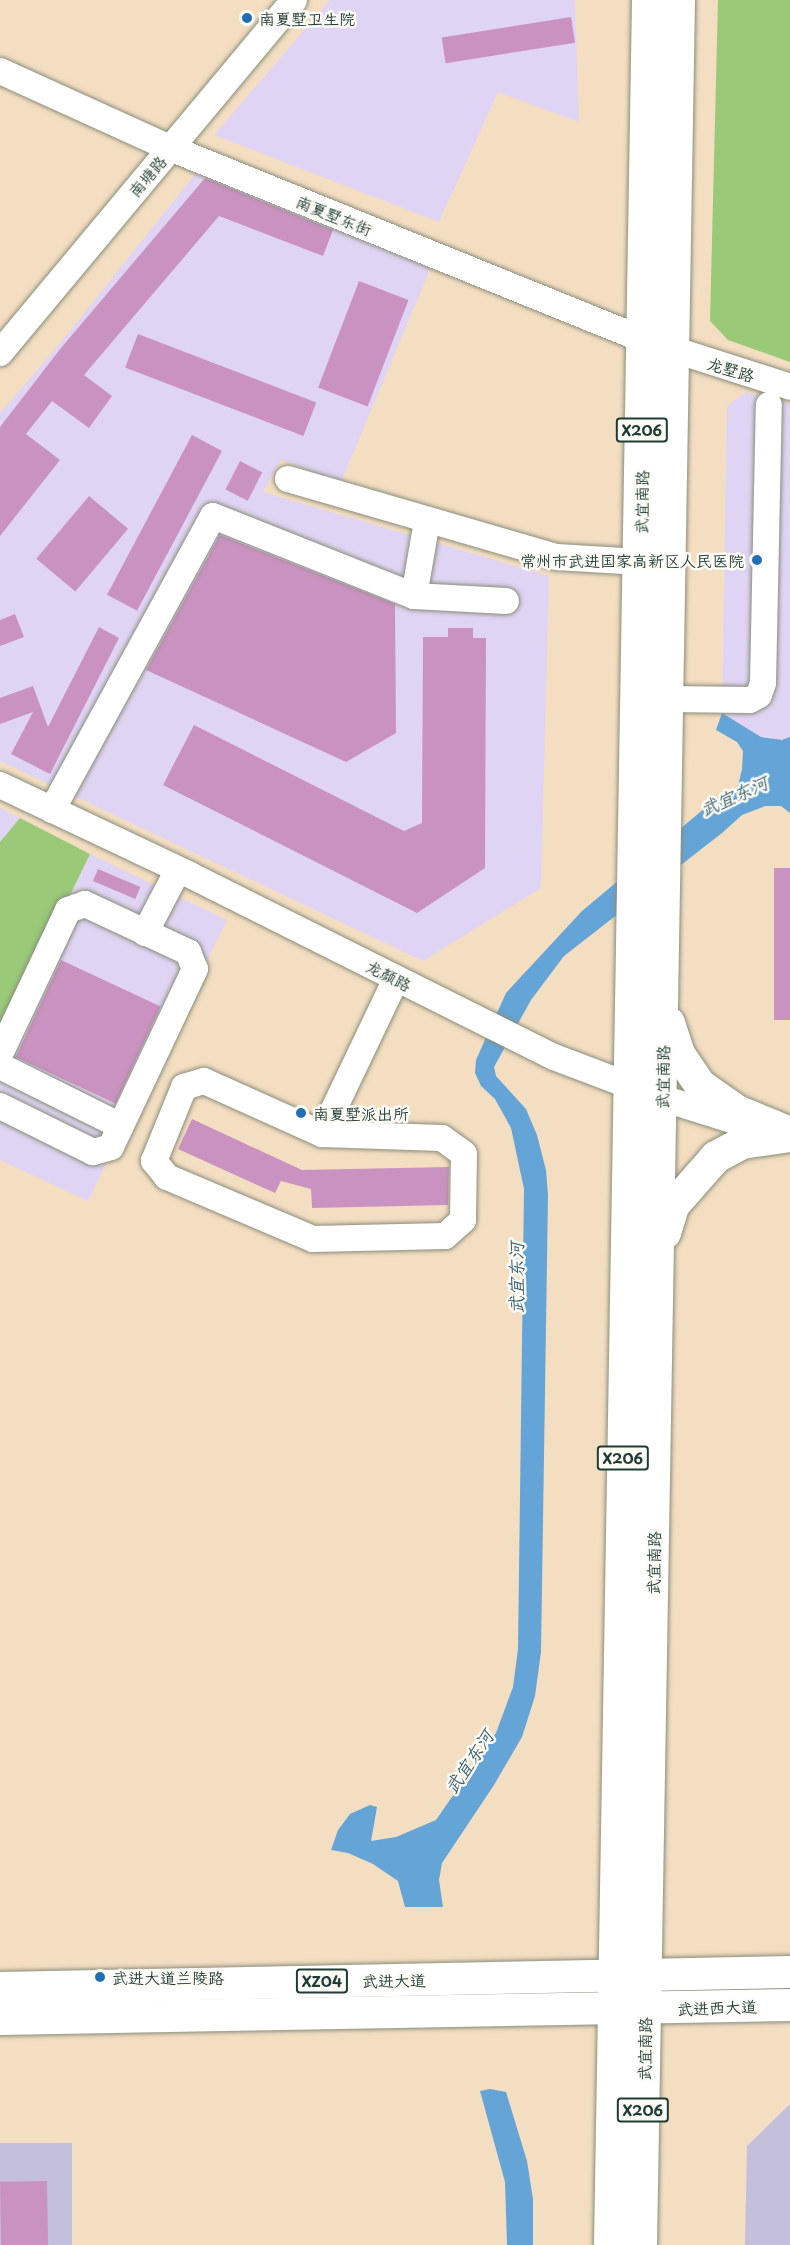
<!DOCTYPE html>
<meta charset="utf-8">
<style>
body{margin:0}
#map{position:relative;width:790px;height:2245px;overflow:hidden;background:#f4dec2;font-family:"Playpen Sans","LXGW WenKai TC",sans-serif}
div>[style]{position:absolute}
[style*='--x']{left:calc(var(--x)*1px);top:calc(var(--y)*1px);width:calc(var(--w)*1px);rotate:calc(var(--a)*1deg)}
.built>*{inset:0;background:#e0d4f4}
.industrial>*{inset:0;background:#c4c0db;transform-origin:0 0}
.green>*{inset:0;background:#9ac978}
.water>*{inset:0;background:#64a4d7}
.building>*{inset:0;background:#ca92c1;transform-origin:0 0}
.roads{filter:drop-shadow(0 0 2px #8a8e7b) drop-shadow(0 0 2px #8a8e7b)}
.minor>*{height:26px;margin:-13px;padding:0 13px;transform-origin:13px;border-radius:13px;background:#fff}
.major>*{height:32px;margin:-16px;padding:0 16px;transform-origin:16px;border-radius:16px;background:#fff}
.dots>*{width:16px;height:16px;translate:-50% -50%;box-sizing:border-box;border:3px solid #fdfcf7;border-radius:50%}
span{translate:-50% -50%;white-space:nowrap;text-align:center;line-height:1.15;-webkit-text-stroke:5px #fdfcf7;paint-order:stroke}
.shield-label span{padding:2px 4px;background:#fdfcf7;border:2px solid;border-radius:4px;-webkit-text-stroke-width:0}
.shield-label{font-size:15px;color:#1f3d34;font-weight:700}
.poi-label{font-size:16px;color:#1f3d34}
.left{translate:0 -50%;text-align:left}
.right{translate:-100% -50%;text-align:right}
.street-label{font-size:16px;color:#1f3d34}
.water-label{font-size:18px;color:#37616d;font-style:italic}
</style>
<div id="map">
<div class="built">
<div style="clip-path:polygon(330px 0,575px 0,579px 122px,498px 92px,439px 222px,214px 135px)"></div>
<div style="clip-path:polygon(200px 168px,431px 267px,341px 482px,281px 460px,263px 492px,549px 576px,541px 888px,423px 961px,0 761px,0 413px,53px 352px)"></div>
<div style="clip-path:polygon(746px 392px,790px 404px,790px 765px,761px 737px,722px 713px,727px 406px)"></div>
<div style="clip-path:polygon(0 808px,20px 818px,0 842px)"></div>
<div style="clip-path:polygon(90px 854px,227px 920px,88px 1201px,0 1160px,0 1039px)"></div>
</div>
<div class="industrial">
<div style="clip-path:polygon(790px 2104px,790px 2245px,745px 2245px,747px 2146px)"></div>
<div style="left:72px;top:2143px;width:102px;height:72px;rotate:90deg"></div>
</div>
<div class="green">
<div style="clip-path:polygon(718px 0,790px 0,790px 362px,728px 340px,710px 321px)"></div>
<div style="clip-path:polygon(20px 818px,90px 854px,0 1039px,0 842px)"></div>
</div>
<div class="water">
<div style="clip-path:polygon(722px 713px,761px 737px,782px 740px,790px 737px,790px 813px,781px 806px,765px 806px,742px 815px,722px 833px,564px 956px,531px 1000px,494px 1067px,496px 1076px,526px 1109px,537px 1135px,546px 1170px,548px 1195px,541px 1652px,535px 1696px,522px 1737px,494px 1785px,442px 1863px,439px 1880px,443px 1907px,405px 1907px,398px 1881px,373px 1864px,348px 1853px,331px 1850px,338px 1830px,350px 1814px,370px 1805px,377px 1807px,371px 1841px,396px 1837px,436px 1820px,496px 1733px,513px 1687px,518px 1649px,524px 1189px,511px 1128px,495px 1099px,481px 1086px,475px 1073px,476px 1060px,506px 993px,582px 911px,717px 798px,738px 786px,742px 769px,743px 751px,737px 742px,716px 730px)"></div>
<div style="clip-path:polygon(490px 2089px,506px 2092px,527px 2161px,533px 2199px,533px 2245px,507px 2245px,505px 2182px,480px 2091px)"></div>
</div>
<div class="building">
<div style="left:571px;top:17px;width:26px;height:131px;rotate:81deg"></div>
<div style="clip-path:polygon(205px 178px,333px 230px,323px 256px,219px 216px,84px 375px,112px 396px,89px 428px,52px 401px,26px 434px,60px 460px,0 536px,0 427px,61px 348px)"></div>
<div style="left:359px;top:281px;width:53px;height:114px;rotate:21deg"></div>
<div style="left:138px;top:334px;width:191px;height:36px;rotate:21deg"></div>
<div style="left:192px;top:435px;width:34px;height:181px;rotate:28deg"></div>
<div style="left:240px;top:461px;width:25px;height:32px;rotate:27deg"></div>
<div style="left:89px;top:496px;width:51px;height:82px;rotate:40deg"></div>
<div style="clip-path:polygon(220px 535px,395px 604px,396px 733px,346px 762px,146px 670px)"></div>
<div style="clip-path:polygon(15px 614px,24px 637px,0 646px,0 620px)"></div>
<div style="clip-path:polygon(99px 627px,119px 638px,50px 774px,11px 754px,33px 712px,0 724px,0 698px,33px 686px,48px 727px)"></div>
<div style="clip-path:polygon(448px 628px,473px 628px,473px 638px,486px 638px,485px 868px,417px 913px,163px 785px,194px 725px,404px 831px,422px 823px,423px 637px,448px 637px)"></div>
<div style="left:774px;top:868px;width:16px;height:152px"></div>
<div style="left:98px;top:869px;width:46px;height:13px;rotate:23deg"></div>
<div style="left:61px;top:960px;width:110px;height:107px;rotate:25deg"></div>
<div style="clip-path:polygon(192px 1119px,302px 1170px,449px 1167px,448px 1205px,312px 1208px,311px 1189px,281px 1181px,275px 1193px,178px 1149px)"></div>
<div style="left:47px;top:2181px;width:64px;height:47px;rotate:89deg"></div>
</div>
<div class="roads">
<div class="minor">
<div style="--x:0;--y:71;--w:187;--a:24.4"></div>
<div style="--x:170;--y:148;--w:511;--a:22.05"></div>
<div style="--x:644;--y:340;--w:153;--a:17.8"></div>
<div style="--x:0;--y:353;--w:459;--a:-50.2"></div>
<div style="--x:288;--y:479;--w:280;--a:16.2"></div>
<div style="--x:557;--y:557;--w:83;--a:3.4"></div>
<div style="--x:414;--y:596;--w:76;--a:-80.2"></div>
<div style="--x:667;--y:699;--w:83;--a:0.7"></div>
<div style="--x:750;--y:700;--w:10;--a:-29"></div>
<div style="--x:759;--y:695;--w:13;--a:-72"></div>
<div style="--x:763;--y:683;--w:278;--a:-88.8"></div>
<div style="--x:0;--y:785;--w:210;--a:25.3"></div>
<div style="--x:190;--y:875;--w:407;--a:26.6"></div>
<div style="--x:554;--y:1057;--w:116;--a:20.8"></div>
<div style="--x:662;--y:1098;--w:89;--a:17.6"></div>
<div style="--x:52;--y:810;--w:335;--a:-61.3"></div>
<div style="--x:213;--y:516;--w:216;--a:21.7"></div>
<div style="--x:414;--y:596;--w:92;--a:3.1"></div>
<div style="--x:145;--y:933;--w:71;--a:-62.4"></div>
<div style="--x:0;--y:1054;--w:159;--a:-64.7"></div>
<div style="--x:68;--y:910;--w:18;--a:-19"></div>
<div style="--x:85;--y:904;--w:114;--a:25"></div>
<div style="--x:188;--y:952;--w:18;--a:68"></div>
<div style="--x:195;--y:969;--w:197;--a:115.3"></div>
<div style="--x:111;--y:1147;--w:19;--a:164"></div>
<div style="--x:93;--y:1152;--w:104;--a:-153.7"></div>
<div style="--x:0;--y:1066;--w:135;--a:26.4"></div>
<div style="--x:204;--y:1081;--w:129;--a:24.2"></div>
<div style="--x:322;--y:1134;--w:120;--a:1.9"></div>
<div style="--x:442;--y:1138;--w:27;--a:36"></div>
<div style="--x:464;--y:1154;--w:66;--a:90.9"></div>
<div style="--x:463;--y:1220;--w:24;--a:138"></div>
<div style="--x:445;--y:1236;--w:132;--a:178.7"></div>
<div style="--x:313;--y:1239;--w:159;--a:-157"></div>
<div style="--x:167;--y:1177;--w:21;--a:-129"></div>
<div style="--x:154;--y:1161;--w:80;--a:-67.9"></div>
<div style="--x:184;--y:1087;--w:21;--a:-17"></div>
<div style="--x:322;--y:1134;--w:172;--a:-64.5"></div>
</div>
<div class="major">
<div style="--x:669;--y:1023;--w:33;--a:72"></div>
<div style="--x:679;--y:1054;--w:37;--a:56"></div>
<div style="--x:700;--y:1085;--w:45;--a:35.1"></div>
<div style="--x:737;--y:1111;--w:57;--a:22.5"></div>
<div style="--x:665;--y:1233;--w:28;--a:-73"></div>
<div style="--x:673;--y:1206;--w:65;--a:-48.7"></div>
<div style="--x:716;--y:1157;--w:30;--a:-28"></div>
<div style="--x:742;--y:1143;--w:49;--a:-8.3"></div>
<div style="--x:0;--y:1988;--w:790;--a:-1.16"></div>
<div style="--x:0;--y:2019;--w:790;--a:-1.02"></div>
<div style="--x:610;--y:2245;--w:2245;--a:-89.03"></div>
<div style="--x:641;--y:2245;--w:2245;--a:-89.03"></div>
</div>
</div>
<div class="dots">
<div style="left:247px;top:18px;background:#1f6fb2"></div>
<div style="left:757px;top:560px;background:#1f6fb2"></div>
<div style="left:301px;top:1113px;background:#1f6fb2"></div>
<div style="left:100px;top:1977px;background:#1f6fb2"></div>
</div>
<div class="shield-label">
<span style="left:642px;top:430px">X206</span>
<span style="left:623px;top:1458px">X206</span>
<span style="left:322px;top:1981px">XZ04</span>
<span style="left:643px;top:2110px">X206</span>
</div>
<div class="poi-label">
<span class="left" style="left:259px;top:18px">南夏墅卫生院</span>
<span class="right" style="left:744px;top:560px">常州市武进国家高新区人民医院</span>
<span class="left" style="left:313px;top:1113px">南夏墅派出所</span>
<span class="left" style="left:112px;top:1977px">武进大道兰陵路</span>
</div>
<div class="street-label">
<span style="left:147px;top:176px;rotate:-50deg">南塘路</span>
<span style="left:334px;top:215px;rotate:22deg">南夏墅东街</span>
<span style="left:731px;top:369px;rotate:17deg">龙墅路</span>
<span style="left:641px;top:502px;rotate:-89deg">武宜南路</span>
<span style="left:389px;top:975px;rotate:27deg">龙颜路</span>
<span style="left:662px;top:1077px;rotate:-89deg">武宜南路</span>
<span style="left:653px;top:1563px;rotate:-89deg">武宜南路</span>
<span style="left:394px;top:1980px;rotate:-1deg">武进大道</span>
<span style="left:717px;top:2007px;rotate:-2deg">武进西大道</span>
<span style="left:644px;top:2049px;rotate:-89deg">武宜南路</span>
</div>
<div class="water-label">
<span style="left:734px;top:796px;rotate:-24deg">武宜东河</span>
<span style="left:516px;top:1278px;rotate:-90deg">武宜东河</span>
<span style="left:469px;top:1762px;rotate:-56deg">武宜东河</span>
</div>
</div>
